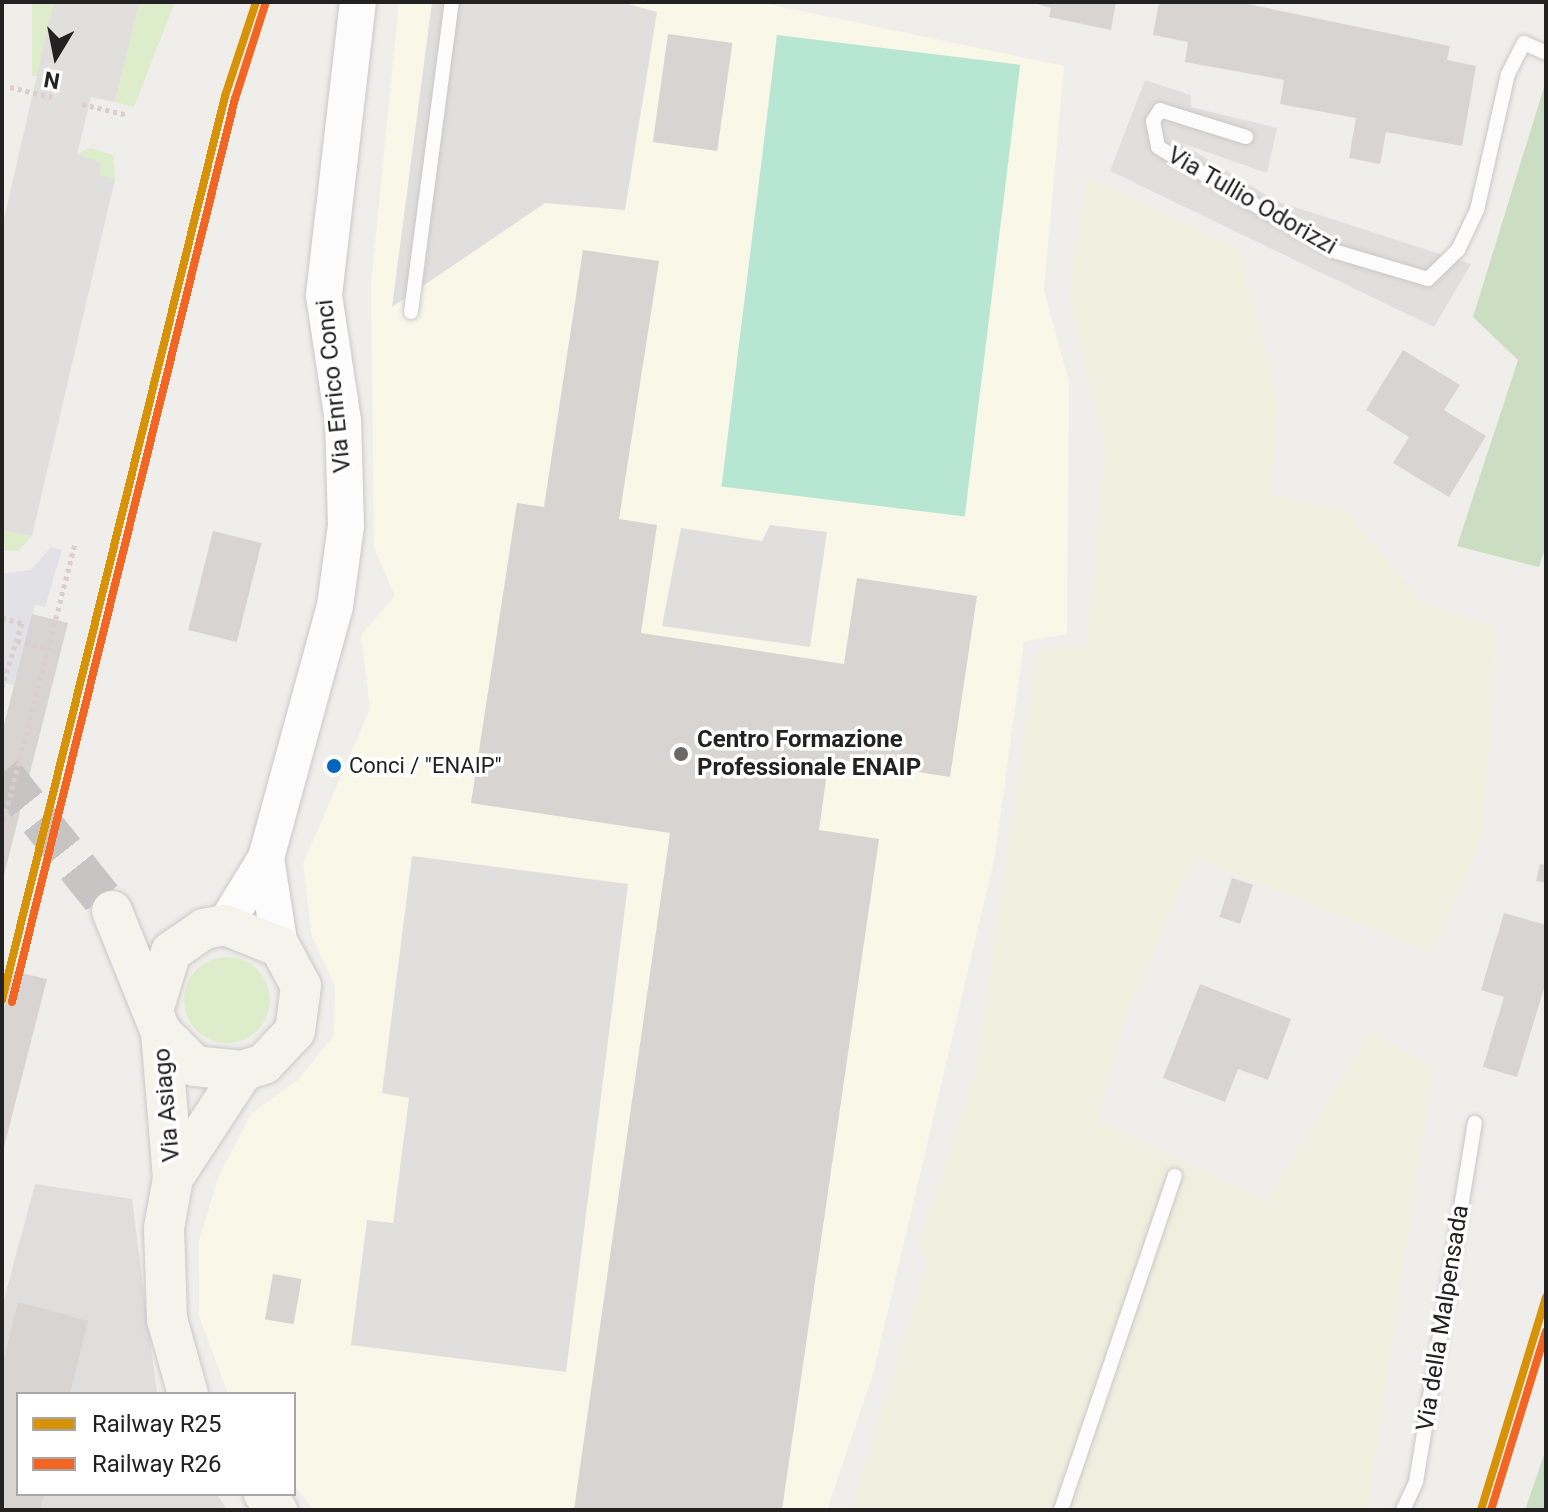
<!DOCTYPE html>
<style>
body{margin:0}
#map{position:relative;width:1548px;height:1512px;overflow:hidden;background:#f0eeeb;font-family:Roboto,sans-serif}
div>[style]{position:absolute}
[style*='--x']{left:calc(var(--x)*1px);top:calc(var(--y)*1px);width:calc(var(--w)*1px);rotate:calc(var(--a)*1deg)}
.residential>*{inset:0;background:#dfdedc}
.education>*{inset:0;background:#f8f7e8}
.farmland>*{inset:0;background:#efefdf}
.grass>*{inset:0;background:#ddeccb;transform-origin:0 0}
.round{border-radius:50%}
.forest>*{inset:0;background:#cbdec1}
.pitch>*{inset:0;background:#b7e6d2;transform-origin:0 0}
.parking>*{inset:0;background:#e0dfde}
.plaza>*{inset:0;background:#e2e1e5}
.building>*{inset:0;background:#d7d4d2;transform-origin:0 0}
.secondary-tunnel>*{height:40px;margin-top:-20px;transform-origin:0;background:repeating-linear-gradient(90deg,#c7c5c3 0 40px,transparent 0 60px)}
.path>*{height:5px;margin-top:-2.5px;transform-origin:0;background:repeating-linear-gradient(90deg,#dccecd 0 4px,transparent 0 8px)}
.roads{filter:drop-shadow(0 0 2px #c9c8c7) drop-shadow(0 0 2px #c9c8c7)}
.service>*{height:14px;margin:-7px;padding:0 7px;transform-origin:7px;border-radius:7px;background:#fdfcfc}
.tertiary>*{height:36px;margin:-18px;padding:0 18px;transform-origin:18px;border-radius:18px;background:#fdfcfc}
.secondary>*{height:40px;margin:-20px;padding:0 20px;transform-origin:20px;border-radius:20px;background:#f4f4ed}
.rail-1>*{height:8px;margin:-4px;padding:0 4px;transform-origin:4px;border-radius:4px;background:#d79205}
.rail-2>*{height:8px;margin:-4px;padding:0 4px;transform-origin:4px;border-radius:4px;background:#f26522}
.dots>*{width:22px;height:22px;translate:-50% -50%;box-sizing:border-box;border:4px solid #fff;border-radius:50%}
span{translate:-50% -50%;white-space:nowrap;text-align:center;line-height:1.15;-webkit-text-stroke:7px #fff;paint-order:stroke}
.bus-label{font-size:22px;color:#222}
.left{translate:0 -50%;text-align:left}
.street-label{font-size:24px;color:#222}
.poi-label{font-size:24px;color:#222;font-weight:700}
.frame{position:absolute;inset:0;border:4px solid #222;pointer-events:none}
.legend{position:absolute;left:16px;top:1392px;width:280px;height:104px;box-sizing:border-box;background:#fff;border:2px solid #a7a7a7;margin:0;padding:10px 14px;list-style:none;font-size:24px;color:#222}
.legend li{display:flex;align-items:center;gap:16px;height:40px}
.legend b{width:40px;border:2px solid #a7a7a7}
.north{position:absolute;left:16px;top:16px;width:80px;height:80px;-webkit-text-stroke:6px #fff;paint-order:stroke;rotate:190deg;font-size:22px;font-weight:700;line-height:32px;text-align:center;color:#222}
.north::after{content:'';display:block;margin:auto;width:28px;height:36px;background:#222;clip-path:polygon(50% 0,100% 100%,50% 72%,0 100%)}
</style>
<div id="map">
<div class="residential">
<div style="clip-path:polygon(35px 1184px,132px 1199px,157px 1394px,18px 1394px,18px 1494px,217px 1494px,227px 1510px,2px 1510px,2px 1307px)"></div>
</div>
<div class="education">
<div style="clip-path:polygon(399px 2px,759px 2px,1064px 66px,1044px 290px,1069px 382px,1067px 634px,1024px 642px,995px 856px,873px 1374px,827px 1510px,313px 1510px,294px 1484px,294px 1394px,228px 1394px,199px 1316px,199px 1241px,219px 1175px,252px 1113px,298px 1080px,334px 1035px,335px 986px,312px 937px,303px 864px,370px 709px,361px 635px,395px 596px,374px 548px,371px 284px)"></div>
</div>
<div class="farmland">
<div style="clip-path:polygon(1088px 178px,1239px 249px,1279px 401px,1271px 494px,1348px 512px,1421px 602px,1496px 628px,1483px 838px,1432px 953px,1194px 857px,1122px 1025px,1098px 1120px,1266px 1202px,1370px 1033px,1433px 1067px,1368px 1510px,850px 1510px,928px 1262px,919px 1244px,975px 1073px,1037px 649px,1086px 647px,1105px 455px,1068px 291px)"></div>
</div>
<div class="grass">
<div style="left:32px;top:2px;width:22px;height:74px"></div>
<div style="clip-path:polygon(139px 2px,175px 2px,134px 107px,115px 102px)"></div>
<div style="clip-path:polygon(90px 148px,113px 155px,115px 179px,105px 177px,39px 317px,77px 154px)"></div>
<div style="clip-path:polygon(2px 530px,15px 532px,32px 536px,18px 551px,5px 551px)"></div>
<div class="round" style="left:184px;top:957px;width:86px;height:86px"></div>
</div>
<div class="forest">
<div style="clip-path:polygon(1545px 84px,1546px 546px,1539px 567px,1457px 546px,1518px 360px,1473px 317px)"></div>
<div style="clip-path:polygon(1546px 1449px,1546px 1510px,1525px 1510px)"></div>
</div>
<div class="pitch">
<div style="left:777px;top:35px;width:245px;height:455px;rotate:7deg"></div>
</div>
<div class="parking">
<div style="clip-path:polygon(54px 2px,139px 2px,115px 102px,91px 97px,77px 154px,101px 163px,99px 175px,115px 179px,32px 536px,2px 530px,2px 227px)"></div>
<div style="clip-path:polygon(432px 2px,621px 2px,657px 12px,625px 210px,545px 203px,392px 307px)"></div>
<div style="clip-path:polygon(1145px 80px,1191px 95px,1191px 107px,1277px 128px,1267px 173px,1181px 143px,1276px 201px,1471px 264px,1434px 327px,1110px 171px)"></div>
<div style="clip-path:polygon(770px 525px,827px 532px,810px 647px,662px 626px,681px 528px,762px 541px)"></div>
<div style="clip-path:polygon(412px 856px,628px 884px,566px 1372px,351px 1345px,367px 1220px,393px 1223px,409px 1098px,382px 1093px)"></div>
</div>
<div class="plaza">
<div style="clip-path:polygon(51px 547px,62px 550px,45px 607px,35px 605px,14px 685px,2px 683px,2px 574px,31px 570px)"></div>
</div>
<div class="building">
<div style="clip-path:polygon(1030px 2px,1116px 2px,1111px 30px,1049px 17px,1051px 8px)"></div>
<div style="clip-path:polygon(1159px 2px,1238px 2px,1450px 46px,1447px 60px,1476px 66px,1462px 146px,1386px 132px,1380px 164px,1349px 158px,1356px 118px,1280px 104px,1284px 80px,1185px 62px,1188px 42px,1153px 35px)"></div>
<div style="left:668px;top:34px;width:65px;height:109px;rotate:8deg"></div>
<div style="clip-path:polygon(583px 250px,659px 261px,619px 519px,657px 525px,641px 633px,844px 664px,857px 578px,977px 596px,950px 777px,829px 758px,819px 830px,879px 839px,782px 1510px,574px 1510px,670px 833px,471px 803px,517px 503px,544px 507px)"></div>
<div style="clip-path:polygon(1403px 350px,1460px 385px,1444px 410px,1486px 436px,1449px 497px,1393px 463px,1409px 437px,1366px 410px)"></div>
<div style="left:213px;top:531px;width:50px;height:102px;rotate:14deg"></div>
<div style="clip-path:polygon(32px 614px,68px 623px,3px 879px,2px 733px)"></div>
<div style="clip-path:polygon(1540px 864px,1546px 865px,1546px 883px,1536px 881px)"></div>
<div style="left:1232px;top:878px;width:22px;height:41px;rotate:18deg"></div>
<div style="clip-path:polygon(1504px 913px,1546px 925px,1546px 982px,1517px 1077px,1483px 1067px,1504px 997px,1481px 990px)"></div>
<div style="clip-path:polygon(13px 971px,47px 979px,3px 1151px,2px 1013px)"></div>
<div style="clip-path:polygon(1200px 984px,1291px 1019px,1268px 1080px,1238px 1069px,1225px 1102px,1163px 1078px)"></div>
<div style="left:273px;top:1274px;width:29px;height:46px;rotate:10deg"></div>
<div style="clip-path:polygon(18px 1302px,88px 1321px,70px 1394px,18px 1394px,18px 1494px,44px 1494px,40px 1510px,2px 1510px,2px 1366px)"></div>
</div>
<div class="secondary-tunnel">
<div style="--x:2;--y:773;--w:176;--a:51.4"></div>
</div>
<div class="path">
<div style="--x:10;--y:87;--w:43;--a:13.4"></div>
<div style="--x:82;--y:104;--w:47;--a:13.4"></div>
<div style="--x:2;--y:618;--w:21;--a:14"></div>
<div style="--x:22;--y:623;--w:67;--a:107.4"></div>
<div style="--x:17;--y:641;--w:32;--a:13"></div>
<div style="--x:2;--y:828;--w:293;--a:-75.6"></div>
<div style="--x:1544;--y:1510;--w:7;--a:-74"></div>
</div>
<div class="roads">
<div class="service">
<div style="--x:1246;--y:137;--w:90;--a:-162.6"></div>
<div style="--x:1160;--y:110;--w:13;--a:122"></div>
<div style="--x:1153;--y:121;--w:26;--a:79"></div>
<div style="--x:1158;--y:147;--w:142;--a:30.9"></div>
<div style="--x:1280;--y:220;--w:65;--a:29.3"></div>
<div style="--x:1337;--y:252;--w:95;--a:16.5"></div>
<div style="--x:1428;--y:279;--w:42;--a:-44"></div>
<div style="--x:1458;--y:250;--w:44;--a:-64.6"></div>
<div style="--x:1477;--y:210;--w:139;--a:-77.2"></div>
<div style="--x:1508;--y:74;--w:35;--a:-63"></div>
<div style="--x:1524;--y:43;--w:24;--a:24"></div>
<div style="--x:411;--y:312;--w:313;--a:-82.5"></div>
<div style="--x:1061;--y:1510;--w:353;--a:-71.2"></div>
<div style="--x:1403;--y:1510;--w:31;--a:-65"></div>
<div style="--x:1416;--y:1482;--w:364;--a:-80.7"></div>
</div>
<div class="tertiary">
<div style="--x:266;--y:858;--w:90;--a:81.1"></div>
<div style="--x:225;--y:925;--w:79;--a:-58.5"></div>
<div style="--x:266;--y:858;--w:261;--a:-74.7"></div>
<div style="--x:335;--y:606;--w:81;--a:-82.2"></div>
<div style="--x:346;--y:526;--w:105;--a:-91.6"></div>
<div style="--x:343;--y:421;--w:127;--a:-98.6"></div>
<div style="--x:324;--y:295;--w:295;--a:-83.4"></div>
</div>
<div class="secondary">
<div style="--x:112;--y:911;--w:131;--a:68"></div>
<div style="--x:161;--y:1032;--w:146;--a:85.3"></div>
<div style="--x:173;--y:1178;--w:51;--a:100.2"></div>
<div style="--x:164;--y:1228;--w:91;--a:88.1"></div>
<div style="--x:167;--y:1319;--w:78;--a:74.4"></div>
<div style="--x:154;--y:1007;--w:58;--a:-72.8"></div>
<div style="--x:171;--y:952;--w:40;--a:-34.9"></div>
<div style="--x:204;--y:929;--w:21;--a:-11"></div>
<div style="--x:225;--y:925;--w:59;--a:21.8"></div>
<div style="--x:280;--y:947;--w:44;--a:61.7"></div>
<div style="--x:301;--y:986;--w:45;--a:97.6"></div>
<div style="--x:295;--y:1031;--w:45;--a:133.2"></div>
<div style="--x:264;--y:1064;--w:22;--a:162"></div>
<div style="--x:243;--y:1071;--w:48;--a:-174.1"></div>
<div style="--x:195;--y:1066;--w:48;--a:-135"></div>
<div style="--x:173;--y:1178;--w:128;--a:-56.8"></div>
<div style="--x:264;--y:1494;--w:21;--a:51"></div>
</div>
</div>
<div class="rail-1">
<div style="--x:2;--y:1000;--w:931;--a:-76.14"></div>
<div style="--x:225;--y:96;--w:99;--a:-71.7"></div>
<div style="--x:1481;--y:1510;--w:223;--a:-73"></div>
</div>
<div class="rail-2">
<div style="--x:12;--y:1002;--w:930;--a:-76.13"></div>
<div style="--x:235;--y:99;--w:99;--a:-72.3"></div>
<div style="--x:1491;--y:1510;--w:187;--a:-72.9"></div>
</div>
<div class="dots">
<div style="left:681px;top:754px;background:#6a6968"></div>
<div style="left:334px;top:766px;background:#0065bd"></div>
</div>
<div class="bus-label">
<span class="left" style="left:349px;top:766px">Conci / "ENAIP"</span>
</div>
<div class="street-label">
<span style="left:1252px;top:201px;rotate:30deg">Via Tullio Odorizzi</span>
<span style="left:334px;top:386px;rotate:-96deg">Via Enrico Conci</span>
<span style="left:167px;top:1105px;rotate:-95deg">Via Asiago</span>
<span style="left:1443px;top:1318px;rotate:-81deg">Via della Malpensada</span>
</div>
<div class="poi-label">
<span class="left" style="left:697px;top:754px">Centro Formazione<br>Professionale ENAIP</span>
</div>
<div class="frame"></div>
<ul class="legend">
<li><b style="height:10px;background:#d79205"></b>Railway R25</li>
<li><b style="height:10px;background:#f26522"></b>Railway R26</li>
</ul>
<div class="north">N</div>
</div>
